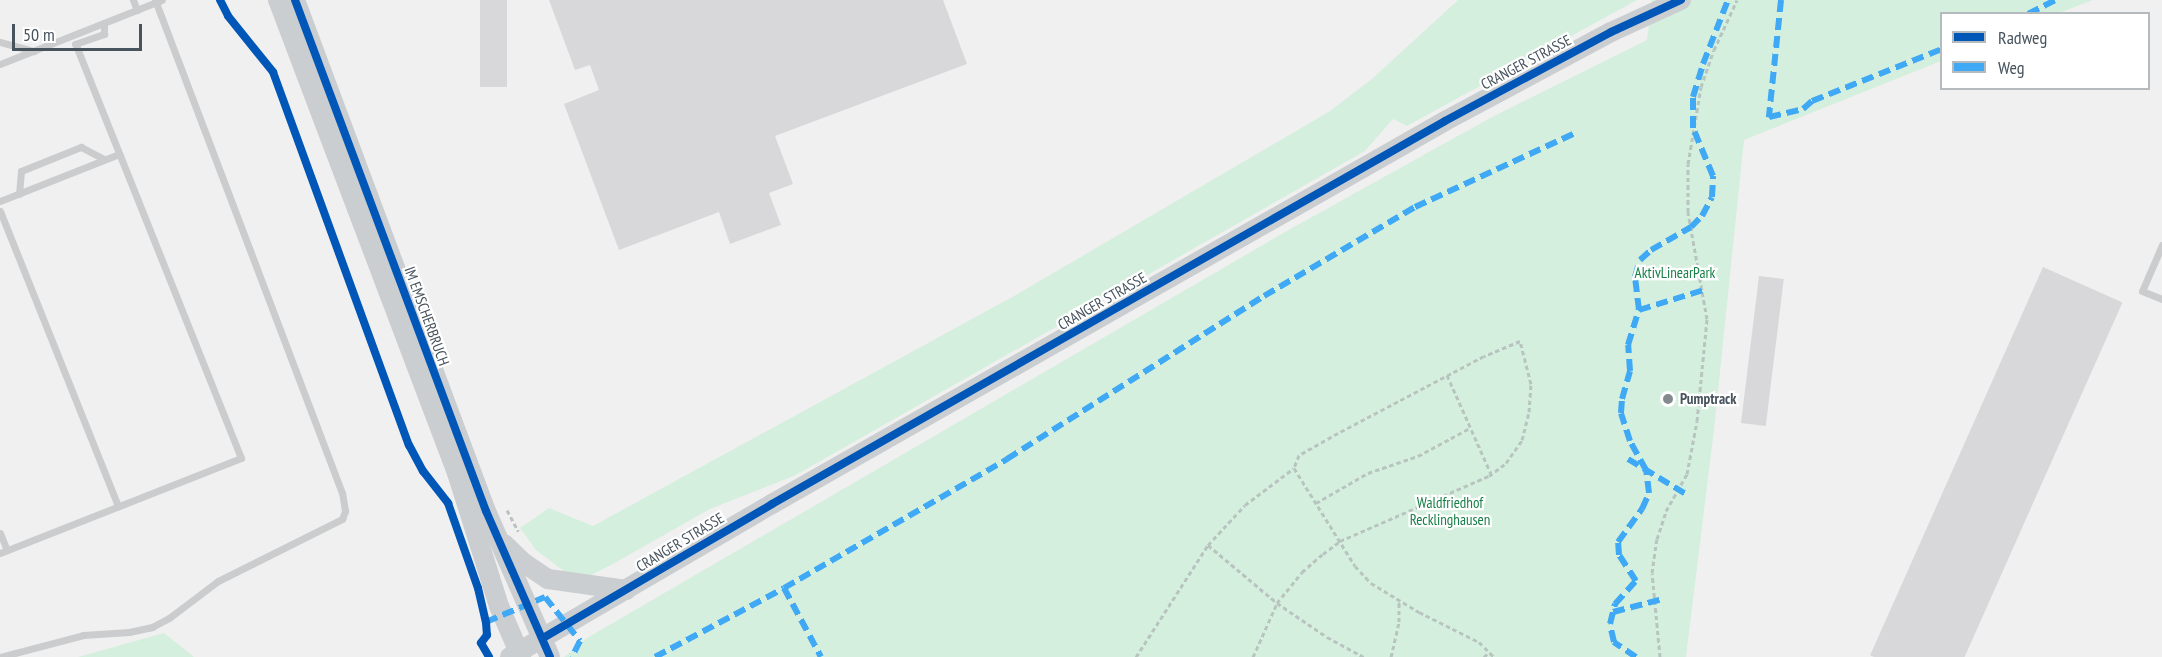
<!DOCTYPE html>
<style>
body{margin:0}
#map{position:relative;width:2162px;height:657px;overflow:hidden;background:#f1f0f0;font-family:"PT Sans Narrow",sans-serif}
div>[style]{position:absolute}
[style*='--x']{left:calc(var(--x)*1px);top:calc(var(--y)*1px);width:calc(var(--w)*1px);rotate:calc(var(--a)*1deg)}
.green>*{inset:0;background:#d5efde}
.building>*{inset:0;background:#d8d8da;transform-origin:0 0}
.path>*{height:3px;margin-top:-1.5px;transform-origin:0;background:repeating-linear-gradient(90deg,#b8c4c0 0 4.5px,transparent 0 7.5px)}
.lane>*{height:7px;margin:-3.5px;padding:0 3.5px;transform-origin:3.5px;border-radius:3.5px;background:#caccce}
.secondary>*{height:20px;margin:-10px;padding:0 10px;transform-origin:10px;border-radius:10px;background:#cbced1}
.quiet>*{height:6px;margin-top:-3px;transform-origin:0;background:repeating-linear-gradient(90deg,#3fa9f5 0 12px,transparent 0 18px)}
.cycleway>*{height:8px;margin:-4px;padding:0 4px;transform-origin:4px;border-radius:4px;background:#0057b8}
.dots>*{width:16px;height:16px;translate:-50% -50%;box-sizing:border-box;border:3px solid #fff;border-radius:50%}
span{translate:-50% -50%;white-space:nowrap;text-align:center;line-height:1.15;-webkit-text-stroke:4.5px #fff;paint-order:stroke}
.street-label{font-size:15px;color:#47535d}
.park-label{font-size:15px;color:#177f47}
.poi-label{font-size:15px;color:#47535d;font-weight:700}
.left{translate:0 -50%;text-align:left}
.legend{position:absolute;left:1940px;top:12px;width:210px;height:78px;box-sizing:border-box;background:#fff;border:2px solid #b5babe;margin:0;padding:8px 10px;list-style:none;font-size:18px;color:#47535d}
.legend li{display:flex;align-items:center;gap:12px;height:30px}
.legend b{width:30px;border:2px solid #b5babe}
.scale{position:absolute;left:12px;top:24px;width:130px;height:27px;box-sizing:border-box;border:3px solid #47535d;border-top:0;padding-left:8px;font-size:18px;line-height:21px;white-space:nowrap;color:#47535d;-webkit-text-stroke:4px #fff;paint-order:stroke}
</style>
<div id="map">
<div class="green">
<div style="clip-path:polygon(1458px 0,1637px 0,1407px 126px,1393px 119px,1365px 151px,794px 476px,710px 509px,611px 565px,589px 576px,565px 572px,536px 550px,520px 528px,549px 508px,593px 526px,1014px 296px,1330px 111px,1373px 78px)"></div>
<div style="clip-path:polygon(1652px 0,2093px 0,2059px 13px,1942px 14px,1941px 61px,1744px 140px,1714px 430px,1686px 657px,564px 657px,587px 638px,1285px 232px,1492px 117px,1647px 40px)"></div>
<div style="clip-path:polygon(164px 633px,194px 657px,78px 657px)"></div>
</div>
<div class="building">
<div style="left:480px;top:0;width:27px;height:87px"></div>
<div style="clip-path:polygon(549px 0,943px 0,967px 64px,775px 136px,793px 184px,769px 193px,781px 225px,730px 244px,719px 212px,619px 250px,564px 104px,599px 90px,590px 65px,575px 70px)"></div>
<div style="left:2043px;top:267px;width:87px;height:425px;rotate:24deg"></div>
<div style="left:1759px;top:276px;width:25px;height:148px;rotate:7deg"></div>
</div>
<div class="path">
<div style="--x:1447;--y:375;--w:108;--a:66"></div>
<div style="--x:1316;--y:503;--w:60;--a:-30"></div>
<div style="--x:1368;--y:473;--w:53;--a:-18.8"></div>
<div style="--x:1418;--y:456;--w:59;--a:-28.3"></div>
<div style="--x:507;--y:510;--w:24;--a:62"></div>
<div style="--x:1208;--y:545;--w:90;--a:40"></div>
<div style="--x:1277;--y:603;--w:60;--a:34.2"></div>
<div style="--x:1327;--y:637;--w:42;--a:28.4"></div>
<div style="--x:1136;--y:657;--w:133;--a:-57.3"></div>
<div style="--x:1208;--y:545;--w:54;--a:-47.2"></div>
<div style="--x:1245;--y:505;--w:61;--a:-37.1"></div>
<div style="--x:1294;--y:468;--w:115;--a:58.1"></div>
<div style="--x:1355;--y:566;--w:23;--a:47"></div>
<div style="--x:1371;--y:583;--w:56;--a:31.1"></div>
<div style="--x:1419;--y:612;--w:67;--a:26.6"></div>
<div style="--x:1479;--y:642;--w:21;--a:45"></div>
<div style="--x:1253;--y:657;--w:59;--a:-66"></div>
<div style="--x:1277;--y:603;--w:40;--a:-51"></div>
<div style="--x:1302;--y:572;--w:28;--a:-41"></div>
<div style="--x:1323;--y:554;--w:21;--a:-37"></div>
<div style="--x:1340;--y:541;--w:163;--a:-23.6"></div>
<div style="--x:1489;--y:476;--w:21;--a:-37"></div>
<div style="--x:1506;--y:463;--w:28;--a:-55"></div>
<div style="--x:1522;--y:440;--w:29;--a:-76"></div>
<div style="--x:1529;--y:412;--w:28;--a:-86"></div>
<div style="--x:1531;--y:384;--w:44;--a:-104.3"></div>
<div style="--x:1520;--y:341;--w:39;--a:157"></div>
<div style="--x:1484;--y:356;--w:165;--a:152.2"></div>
<div style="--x:1338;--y:433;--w:45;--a:150.6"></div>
<div style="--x:1299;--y:455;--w:14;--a:111"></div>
<div style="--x:1391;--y:657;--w:36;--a:-77"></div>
<div style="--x:1399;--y:622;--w:22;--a:-90"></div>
<div style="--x:1484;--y:657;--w:7;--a:-45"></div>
<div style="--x:1660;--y:657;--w:84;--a:-95.4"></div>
<div style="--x:1652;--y:573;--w:34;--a:-82"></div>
<div style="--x:1657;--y:539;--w:29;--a:-72"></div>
<div style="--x:1666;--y:511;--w:43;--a:-60.4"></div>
<div style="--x:1687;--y:474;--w:54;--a:-79.3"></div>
<div style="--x:1697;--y:421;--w:102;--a:-84.4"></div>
<div style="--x:1707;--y:319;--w:109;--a:-100.1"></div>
<div style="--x:1688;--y:212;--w:48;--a:-90"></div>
<div style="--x:1688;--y:164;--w:78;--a:-80.4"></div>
<div style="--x:1701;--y:87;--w:39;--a:-71"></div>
<div style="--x:1714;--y:50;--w:55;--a:-65.3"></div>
</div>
<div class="lane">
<div style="--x:133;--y:0;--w:11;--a:68"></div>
<div style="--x:0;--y:42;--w:35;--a:15"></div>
<div style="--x:0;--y:64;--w:174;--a:-21.6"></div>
<div style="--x:19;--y:194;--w:23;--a:-85"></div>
<div style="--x:21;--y:171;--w:65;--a:-21.8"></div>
<div style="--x:81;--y:147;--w:26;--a:28"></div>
<div style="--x:0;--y:201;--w:128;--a:-21.6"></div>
<div style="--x:0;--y:211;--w:318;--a:68.2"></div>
<div style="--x:2162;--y:245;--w:50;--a:113.5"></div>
<div style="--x:2142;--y:291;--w:22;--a:22"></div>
<div style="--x:0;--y:533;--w:18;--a:68"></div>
<div style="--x:0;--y:553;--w:259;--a:-21.5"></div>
<div style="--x:241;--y:458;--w:446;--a:-111.8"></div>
<div style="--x:75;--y:44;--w:31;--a:-19"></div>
<div style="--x:104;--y:34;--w:11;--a:-90"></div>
<div style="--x:0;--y:657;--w:86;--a:-14.8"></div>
<div style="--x:83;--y:635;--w:46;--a:-3.7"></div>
<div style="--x:129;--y:632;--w:24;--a:-12"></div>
<div style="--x:152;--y:627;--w:19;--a:-28"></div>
<div style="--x:169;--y:618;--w:61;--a:-37.1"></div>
<div style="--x:218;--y:581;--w:139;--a:-26.6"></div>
<div style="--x:342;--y:519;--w:9;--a:-69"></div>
<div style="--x:345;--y:511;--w:18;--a:-99"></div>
<div style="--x:342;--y:493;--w:527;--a:-110.77"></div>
</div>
<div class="secondary">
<div style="--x:278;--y:0;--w:506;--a:69.27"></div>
<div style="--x:457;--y:473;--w:139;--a:72.5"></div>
<div style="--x:499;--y:606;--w:56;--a:66.7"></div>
<div style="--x:295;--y:0;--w:546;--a:69.51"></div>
<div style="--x:486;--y:511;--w:159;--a:66.3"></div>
<div style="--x:504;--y:544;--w:28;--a:44"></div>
<div style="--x:524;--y:563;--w:29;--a:34"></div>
<div style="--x:548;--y:579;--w:79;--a:8"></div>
<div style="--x:510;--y:657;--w:303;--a:-30.3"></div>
<div style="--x:772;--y:504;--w:774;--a:-29.64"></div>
<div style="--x:1445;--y:121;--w:188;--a:-28.2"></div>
<div style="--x:1611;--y:32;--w:77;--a:-24.6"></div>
</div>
<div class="quiet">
<div style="--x:1781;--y:0;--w:118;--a:95.9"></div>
<div style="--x:1769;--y:117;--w:35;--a:-13"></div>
<div style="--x:1803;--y:109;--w:12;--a:-42"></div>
<div style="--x:1812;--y:101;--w:140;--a:-21.8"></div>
<div style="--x:2028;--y:14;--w:30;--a:-27"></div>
<div style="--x:1639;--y:310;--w:71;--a:-17.2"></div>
<div style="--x:1628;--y:459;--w:71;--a:31.2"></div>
<div style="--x:784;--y:588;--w:258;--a:-30"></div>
<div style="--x:1007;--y:459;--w:304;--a:-32.4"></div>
<div style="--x:1264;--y:296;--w:175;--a:-30.5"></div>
<div style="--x:1415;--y:207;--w:176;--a:-24.8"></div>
<div style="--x:1613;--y:612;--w:48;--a:-14.6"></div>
<div style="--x:486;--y:622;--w:64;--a:-23"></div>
<div style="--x:545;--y:597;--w:56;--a:51.5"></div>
<div style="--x:580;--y:641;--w:18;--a:117"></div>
<div style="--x:655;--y:657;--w:146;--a:-28.1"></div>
<div style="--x:784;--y:588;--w:78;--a:61.8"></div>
<div style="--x:1636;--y:657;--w:27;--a:-146"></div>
<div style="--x:1614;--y:642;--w:18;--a:-103"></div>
<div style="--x:1610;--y:624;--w:21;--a:-76"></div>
<div style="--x:1615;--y:604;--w:31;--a:-48"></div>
<div style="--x:1636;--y:581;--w:31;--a:-123"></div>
<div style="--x:1619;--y:555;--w:13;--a:-94"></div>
<div style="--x:1618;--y:542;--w:41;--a:-54"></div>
<div style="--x:1642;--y:509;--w:17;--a:-66"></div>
<div style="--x:1649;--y:493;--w:23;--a:-97"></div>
<div style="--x:1646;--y:470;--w:33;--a:-119"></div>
<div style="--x:1630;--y:441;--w:29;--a:-108"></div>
<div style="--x:1621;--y:413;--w:14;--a:-86"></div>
<div style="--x:1622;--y:399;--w:29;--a:-74"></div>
<div style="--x:1630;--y:371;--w:26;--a:-94"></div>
<div style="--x:1628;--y:345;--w:37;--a:-73"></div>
<div style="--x:1639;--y:310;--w:33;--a:-97"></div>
<div style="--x:1635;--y:277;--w:18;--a:-74"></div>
<div style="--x:1640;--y:260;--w:15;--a:-42"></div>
<div style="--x:1651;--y:250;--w:46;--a:-29.9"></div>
<div style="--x:1691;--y:227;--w:16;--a:-45"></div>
<div style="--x:1702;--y:216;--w:21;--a:-62"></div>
<div style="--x:1712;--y:197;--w:21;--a:-87"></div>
<div style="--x:1713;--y:176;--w:52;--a:-112.6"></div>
<div style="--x:1693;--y:128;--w:31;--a:-90"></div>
<div style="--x:1693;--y:97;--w:34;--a:-73"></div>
<div style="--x:1703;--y:64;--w:69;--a:-68.7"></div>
</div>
<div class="cycleway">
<div style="--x:220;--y:0;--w:18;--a:63"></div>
<div style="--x:228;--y:16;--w:72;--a:51.2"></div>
<div style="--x:273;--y:72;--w:397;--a:70"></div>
<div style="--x:409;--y:445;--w:30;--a:62"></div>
<div style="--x:423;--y:471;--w:41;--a:52"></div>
<div style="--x:448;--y:503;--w:90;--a:70.6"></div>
<div style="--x:478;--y:588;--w:35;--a:77"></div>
<div style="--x:486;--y:622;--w:13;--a:86"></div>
<div style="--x:487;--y:635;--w:10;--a:127"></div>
<div style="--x:481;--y:643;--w:16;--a:60"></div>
<div style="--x:295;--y:0;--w:546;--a:69.51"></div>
<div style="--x:486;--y:511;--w:159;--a:66.3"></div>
<div style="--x:543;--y:638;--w:265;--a:-30.3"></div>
<div style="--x:772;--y:504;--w:774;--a:-29.64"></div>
<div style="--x:1445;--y:121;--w:188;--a:-28.2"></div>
<div style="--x:1611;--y:32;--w:77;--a:-24.6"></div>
</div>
<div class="dots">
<div style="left:1668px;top:399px;background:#828a90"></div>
</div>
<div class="street-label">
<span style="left:1526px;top:62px;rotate:-28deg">CRANGER STRASSE</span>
<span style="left:1102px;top:301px;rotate:-30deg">CRANGER STRASSE</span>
<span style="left:427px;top:316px;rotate:70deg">IM EMSCHERBRUCH</span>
<span style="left:680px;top:542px;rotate:-31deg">CRANGER STRASSE</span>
</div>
<div class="park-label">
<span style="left:1675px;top:273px">AktivLinearPark</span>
<span style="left:1450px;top:511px">Waldfriedhof<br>Recklinghausen</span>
</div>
<div class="poi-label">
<span class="left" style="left:1680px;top:399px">Pumptrack</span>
</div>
<ul class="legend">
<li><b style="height:8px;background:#0057b8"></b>Radweg</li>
<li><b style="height:8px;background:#3fa9f5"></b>Weg</li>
</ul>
<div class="scale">50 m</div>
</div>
